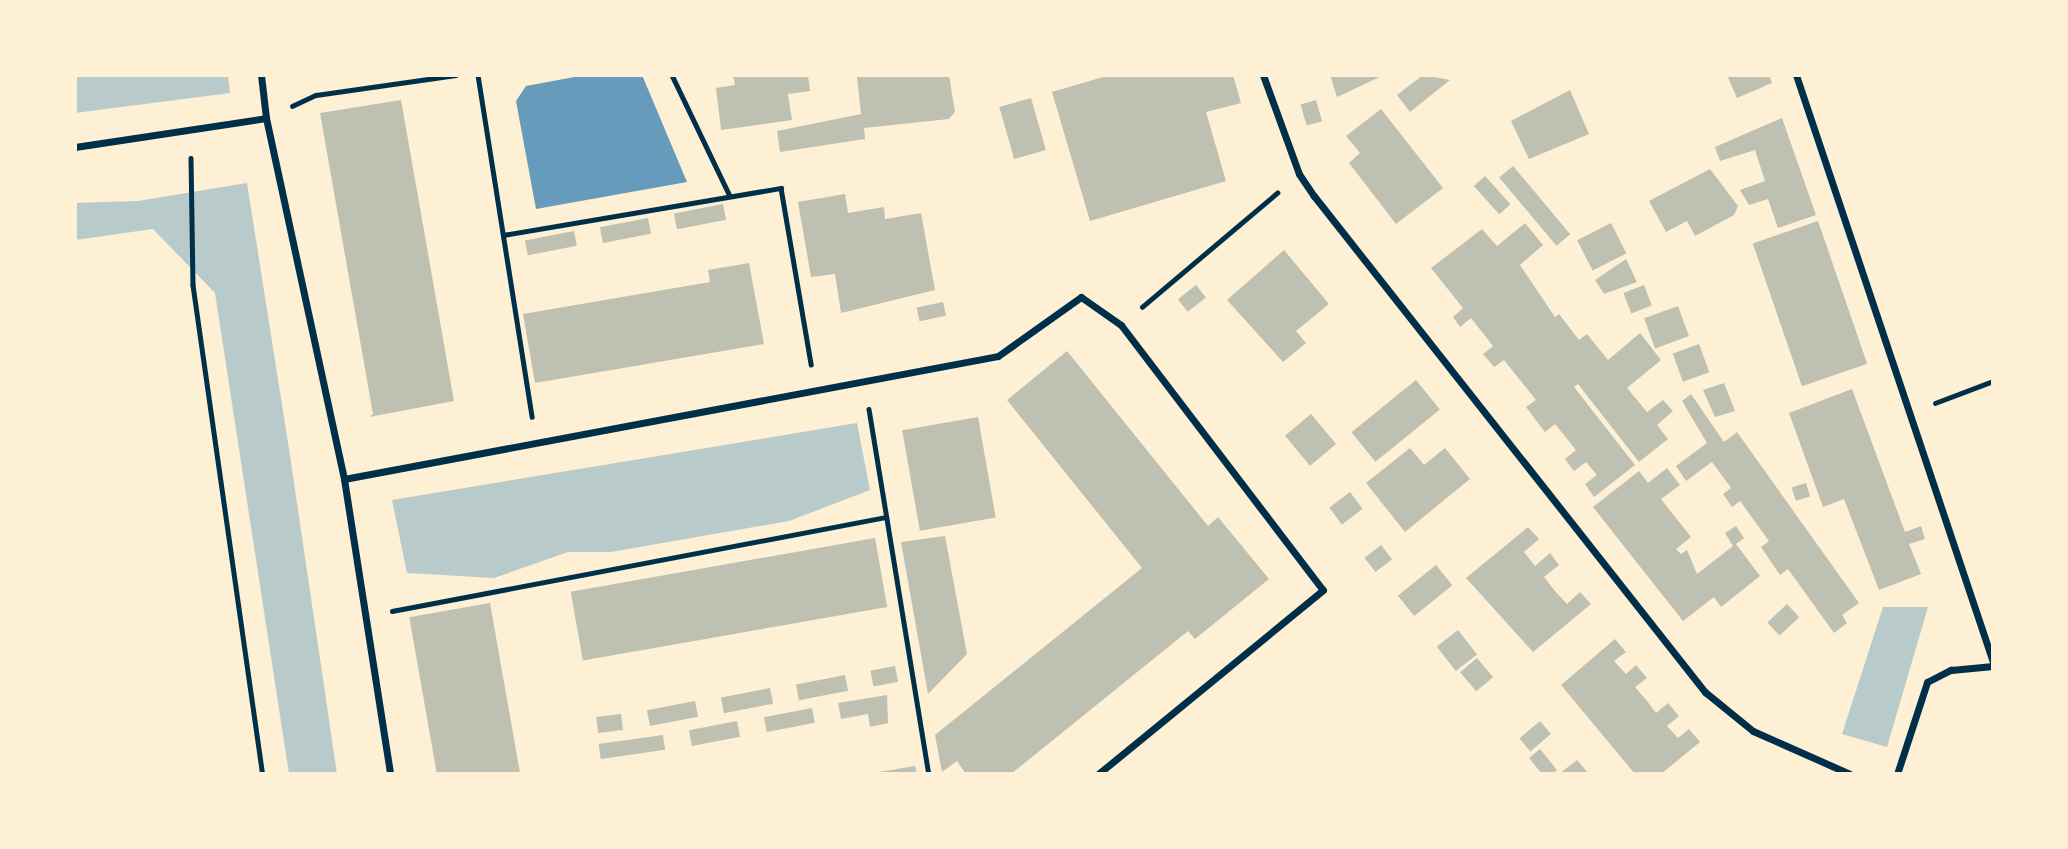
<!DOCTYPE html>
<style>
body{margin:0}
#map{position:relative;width:2068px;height:849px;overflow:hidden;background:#fdf0d5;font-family:Cabin,sans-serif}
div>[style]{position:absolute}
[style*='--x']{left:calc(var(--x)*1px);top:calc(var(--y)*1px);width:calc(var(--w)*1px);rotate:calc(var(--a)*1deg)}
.green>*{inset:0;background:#b9caca}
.water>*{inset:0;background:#669bbc}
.building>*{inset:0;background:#bec0b2;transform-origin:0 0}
.path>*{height:4.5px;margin:-2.25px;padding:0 2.25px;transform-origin:2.25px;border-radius:2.25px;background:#003049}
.minor>*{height:7px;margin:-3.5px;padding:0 3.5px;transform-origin:3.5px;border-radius:3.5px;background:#003049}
span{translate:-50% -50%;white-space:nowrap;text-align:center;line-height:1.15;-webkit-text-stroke:5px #fdf0d5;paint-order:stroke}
.frame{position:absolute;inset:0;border:77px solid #fdf0d5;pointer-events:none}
</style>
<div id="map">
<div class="green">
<div style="clip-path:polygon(75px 75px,228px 75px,230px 93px,75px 113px)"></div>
<div style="clip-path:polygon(247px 183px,289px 449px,337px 774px,289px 774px,215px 293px,153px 229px,75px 240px,75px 203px,138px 201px)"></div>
<div style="clip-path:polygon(857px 423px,870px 490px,789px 521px,611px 552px,568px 552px,494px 578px,407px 573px,392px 500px)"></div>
<div style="clip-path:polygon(1883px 607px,1928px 607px,1887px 747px,1842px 734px)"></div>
</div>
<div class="water">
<div style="clip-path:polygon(585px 75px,642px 75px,687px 182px,536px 209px,516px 101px,526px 86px)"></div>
</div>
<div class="building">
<div style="clip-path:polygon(733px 75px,808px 75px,810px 91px,788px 94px,792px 120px,721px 130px,716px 88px,735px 85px)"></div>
<div style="clip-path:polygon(842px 75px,949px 75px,955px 112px,949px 119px,864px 128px,865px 139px,780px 152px,777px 131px,861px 114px,857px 77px)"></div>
<div style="clip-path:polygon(1110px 75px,1233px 75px,1241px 103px,1206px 112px,1226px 181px,1090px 221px,1052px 92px)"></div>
<div style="clip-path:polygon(1330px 75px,1382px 75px,1382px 76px,1337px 97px)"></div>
<div style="clip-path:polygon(1423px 75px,1450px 80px,1410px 112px,1397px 95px)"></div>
<div style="clip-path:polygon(1727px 75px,1769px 75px,1772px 83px,1737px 98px)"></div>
<div style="clip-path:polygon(1570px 90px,1589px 134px,1529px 159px,1511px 121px)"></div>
<div style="left:1031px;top:98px;width:54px;height:33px;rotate:74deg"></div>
<div style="clip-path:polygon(401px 100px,454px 401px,369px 417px,373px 414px,320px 113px)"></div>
<div style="left:1316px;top:100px;width:22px;height:16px;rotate:74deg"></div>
<div style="clip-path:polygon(1381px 109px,1443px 188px,1396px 224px,1349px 163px,1360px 153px,1346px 136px)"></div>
<div style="clip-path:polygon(1782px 118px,1816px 215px,1778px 228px,1768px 199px,1749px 205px,1740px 190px,1765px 181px,1755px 150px,1720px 161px,1715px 147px)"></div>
<div style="left:1513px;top:166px;width:89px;height:18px;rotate:50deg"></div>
<div style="clip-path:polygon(1710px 169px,1738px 206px,1734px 215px,1695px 236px,1687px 221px,1666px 232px,1649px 201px)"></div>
<div style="left:1485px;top:176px;width:38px;height:15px;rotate:48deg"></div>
<div style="clip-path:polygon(845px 194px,848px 213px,884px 207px,885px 219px,921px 213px,935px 290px,841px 313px,835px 274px,811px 277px,798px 202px)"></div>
<div style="left:723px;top:204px;width:16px;height:50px;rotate:79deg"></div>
<div style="left:648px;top:218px;width:16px;height:49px;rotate:79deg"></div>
<div style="left:1818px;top:221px;width:151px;height:69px;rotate:71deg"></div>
<div style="clip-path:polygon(1525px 223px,1543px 245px,1520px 265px,1555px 317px,1559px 314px,1579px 340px,1587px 334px,1608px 360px,1640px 333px,1661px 360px,1627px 388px,1647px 412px,1663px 400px,1673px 411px,1657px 425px,1668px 439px,1639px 462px,1578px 384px,1574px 387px,1635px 465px,1594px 497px,1585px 484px,1597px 475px,1586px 462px,1574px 471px,1565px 459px,1576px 450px,1555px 424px,1545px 432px,1526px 407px,1536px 400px,1504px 360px,1494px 367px,1483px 354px,1493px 346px,1471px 318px,1460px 327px,1453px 317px,1463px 308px,1431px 268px,1482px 229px,1497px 246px)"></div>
<div style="left:1611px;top:223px;width:34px;height:38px;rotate:63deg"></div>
<div style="left:574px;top:231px;width:15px;height:50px;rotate:79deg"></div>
<div style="clip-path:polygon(1284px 250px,1329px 304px,1296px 331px,1306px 343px,1283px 362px,1227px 300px)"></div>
<div style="clip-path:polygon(1626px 259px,1637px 282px,1604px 294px,1595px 280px)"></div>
<div style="clip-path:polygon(749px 263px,764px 344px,535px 383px,523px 314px,710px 282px,708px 270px)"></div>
<div style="left:1196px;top:285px;width:16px;height:23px;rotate:52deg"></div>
<div style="left:1644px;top:285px;width:22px;height:22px;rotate:69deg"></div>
<div style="left:943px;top:302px;width:14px;height:27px;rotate:78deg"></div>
<div style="left:1678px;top:306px;width:32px;height:36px;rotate:70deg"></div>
<div style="left:1699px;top:344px;width:30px;height:28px;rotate:70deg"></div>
<div style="clip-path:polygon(1067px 351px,1208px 526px,1218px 517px,1269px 579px,1195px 639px,1188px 631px,1011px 774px,966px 774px,957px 761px,942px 772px,935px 735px,1142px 568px,1007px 400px)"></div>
<div style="left:1416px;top:380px;width:38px;height:83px;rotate:51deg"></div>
<div style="clip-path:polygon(1724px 383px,1735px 411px,1715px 417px,1703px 390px)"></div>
<div style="clip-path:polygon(1852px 389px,1905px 532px,1921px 526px,1925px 539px,1909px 544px,1921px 574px,1879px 590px,1844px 499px,1823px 507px,1789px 413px)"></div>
<div style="clip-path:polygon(1691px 394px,1724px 442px,1737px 432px,1859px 603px,1842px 615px,1847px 623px,1834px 633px,1788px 569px,1780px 575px,1761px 547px,1769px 541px,1740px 501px,1732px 507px,1723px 494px,1731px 488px,1712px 462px,1686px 481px,1676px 466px,1707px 443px,1682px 401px)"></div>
<div style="left:1311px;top:414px;width:39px;height:34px;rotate:50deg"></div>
<div style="left:978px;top:417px;width:102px;height:77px;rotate:80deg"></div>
<div style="clip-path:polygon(1410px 448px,1424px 465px,1445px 448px,1470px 479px,1405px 532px,1366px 483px)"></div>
<div style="clip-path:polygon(1667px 468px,1680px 485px,1661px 499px,1691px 537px,1676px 549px,1681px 554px,1687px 550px,1697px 574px,1733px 546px,1725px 533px,1736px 526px,1744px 538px,1736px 544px,1760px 576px,1721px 607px,1714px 597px,1683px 621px,1593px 507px,1639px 471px,1648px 483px)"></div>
<div style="left:1806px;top:483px;width:14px;height:15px;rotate:73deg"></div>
<div style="left:1350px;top:492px;width:21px;height:26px;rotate:53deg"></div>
<div style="clip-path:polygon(1528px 527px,1539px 539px,1524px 552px,1535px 566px,1550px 553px,1559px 565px,1544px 577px,1555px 591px,1567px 604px,1580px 592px,1591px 604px,1533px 652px,1466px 578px)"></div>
<div style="clip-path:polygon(945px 536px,967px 654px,928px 694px,901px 542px)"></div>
<div style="left:875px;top:538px;width:70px;height:309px;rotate:80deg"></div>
<div style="left:1381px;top:545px;width:18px;height:21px;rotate:52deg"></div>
<div style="left:1436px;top:565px;width:26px;height:49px;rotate:51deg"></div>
<div style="left:490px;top:603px;width:174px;height:82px;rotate:80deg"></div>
<div style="left:1787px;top:604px;width:18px;height:27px;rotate:47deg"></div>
<div style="left:1458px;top:630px;width:31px;height:27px;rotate:52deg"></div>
<div style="clip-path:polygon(1615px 639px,1626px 652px,1614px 661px,1626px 674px,1636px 665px,1647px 678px,1635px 687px,1647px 701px,1656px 713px,1668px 703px,1679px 716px,1667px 726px,1678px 738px,1689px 729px,1700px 742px,1661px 774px,1635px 774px,1561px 685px)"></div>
<div style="left:1477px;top:658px;width:25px;height:22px;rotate:50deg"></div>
<div style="left:895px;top:666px;width:16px;height:25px;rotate:79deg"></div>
<div style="left:845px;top:675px;width:16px;height:50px;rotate:79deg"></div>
<div style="left:770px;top:688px;width:16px;height:50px;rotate:79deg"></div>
<div style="clip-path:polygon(887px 695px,888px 723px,870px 727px,868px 714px,841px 719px,838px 703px)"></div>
<div style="left:695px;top:701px;width:16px;height:49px;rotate:79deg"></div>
<div style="left:812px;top:708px;width:15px;height:49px;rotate:79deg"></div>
<div style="left:621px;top:714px;width:16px;height:25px;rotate:83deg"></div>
<div style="left:737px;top:721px;width:16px;height:49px;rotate:79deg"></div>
<div style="left:1540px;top:721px;width:17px;height:27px;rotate:50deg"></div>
<div style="left:663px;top:735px;width:15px;height:65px;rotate:82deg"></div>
<div style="clip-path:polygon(1540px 749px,1557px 770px,1552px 774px,1542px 774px,1529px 758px)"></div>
<div style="clip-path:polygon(1577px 760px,1589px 774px,1559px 774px)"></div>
<div style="clip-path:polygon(915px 766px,917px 774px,879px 774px,879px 772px)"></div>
</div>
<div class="path">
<div style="--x:478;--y:75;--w:346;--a:81"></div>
<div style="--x:672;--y:75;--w:134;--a:64.4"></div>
<div style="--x:292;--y:106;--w:26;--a:-25"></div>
<div style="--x:316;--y:95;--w:141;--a:-8.1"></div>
<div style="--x:191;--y:158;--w:127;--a:89.1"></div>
<div style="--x:193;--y:285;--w:494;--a:81.9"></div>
<div style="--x:503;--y:235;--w:282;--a:-9.6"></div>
<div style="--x:781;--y:188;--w:179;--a:80.3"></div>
<div style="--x:1142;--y:307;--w:177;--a:-40.2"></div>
<div style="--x:1935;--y:403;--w:62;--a:-20.8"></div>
<div style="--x:869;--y:409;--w:370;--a:80.7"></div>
<div style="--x:392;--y:611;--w:503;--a:-10.77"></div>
</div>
<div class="minor">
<div style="--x:1263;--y:75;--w:105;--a:70"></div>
<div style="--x:1299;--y:174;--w:27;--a:56"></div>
<div style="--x:1314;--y:196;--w:632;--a:51.75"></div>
<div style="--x:1705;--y:692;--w:62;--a:39.1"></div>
<div style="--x:1753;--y:731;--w:106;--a:23.9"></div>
<div style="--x:1796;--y:75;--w:619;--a:71.45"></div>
<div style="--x:266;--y:118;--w:369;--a:77.8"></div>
<div style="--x:344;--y:479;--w:299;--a:81.1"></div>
<div style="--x:75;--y:147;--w:193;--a:-8.6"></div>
<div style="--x:266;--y:118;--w:43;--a:-96.6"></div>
<div style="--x:344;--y:479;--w:665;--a:-10.65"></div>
<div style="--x:998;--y:356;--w:102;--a:-35.4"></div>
<div style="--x:1081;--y:297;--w:49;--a:35"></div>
<div style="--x:1121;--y:325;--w:333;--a:52.7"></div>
<div style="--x:1323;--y:590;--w:291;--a:140.7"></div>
<div style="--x:1897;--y:774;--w:97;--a:-71.9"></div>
<div style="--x:1927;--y:682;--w:27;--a:-27"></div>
<div style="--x:1951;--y:670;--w:42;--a:-5.4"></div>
</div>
<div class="frame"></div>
</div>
